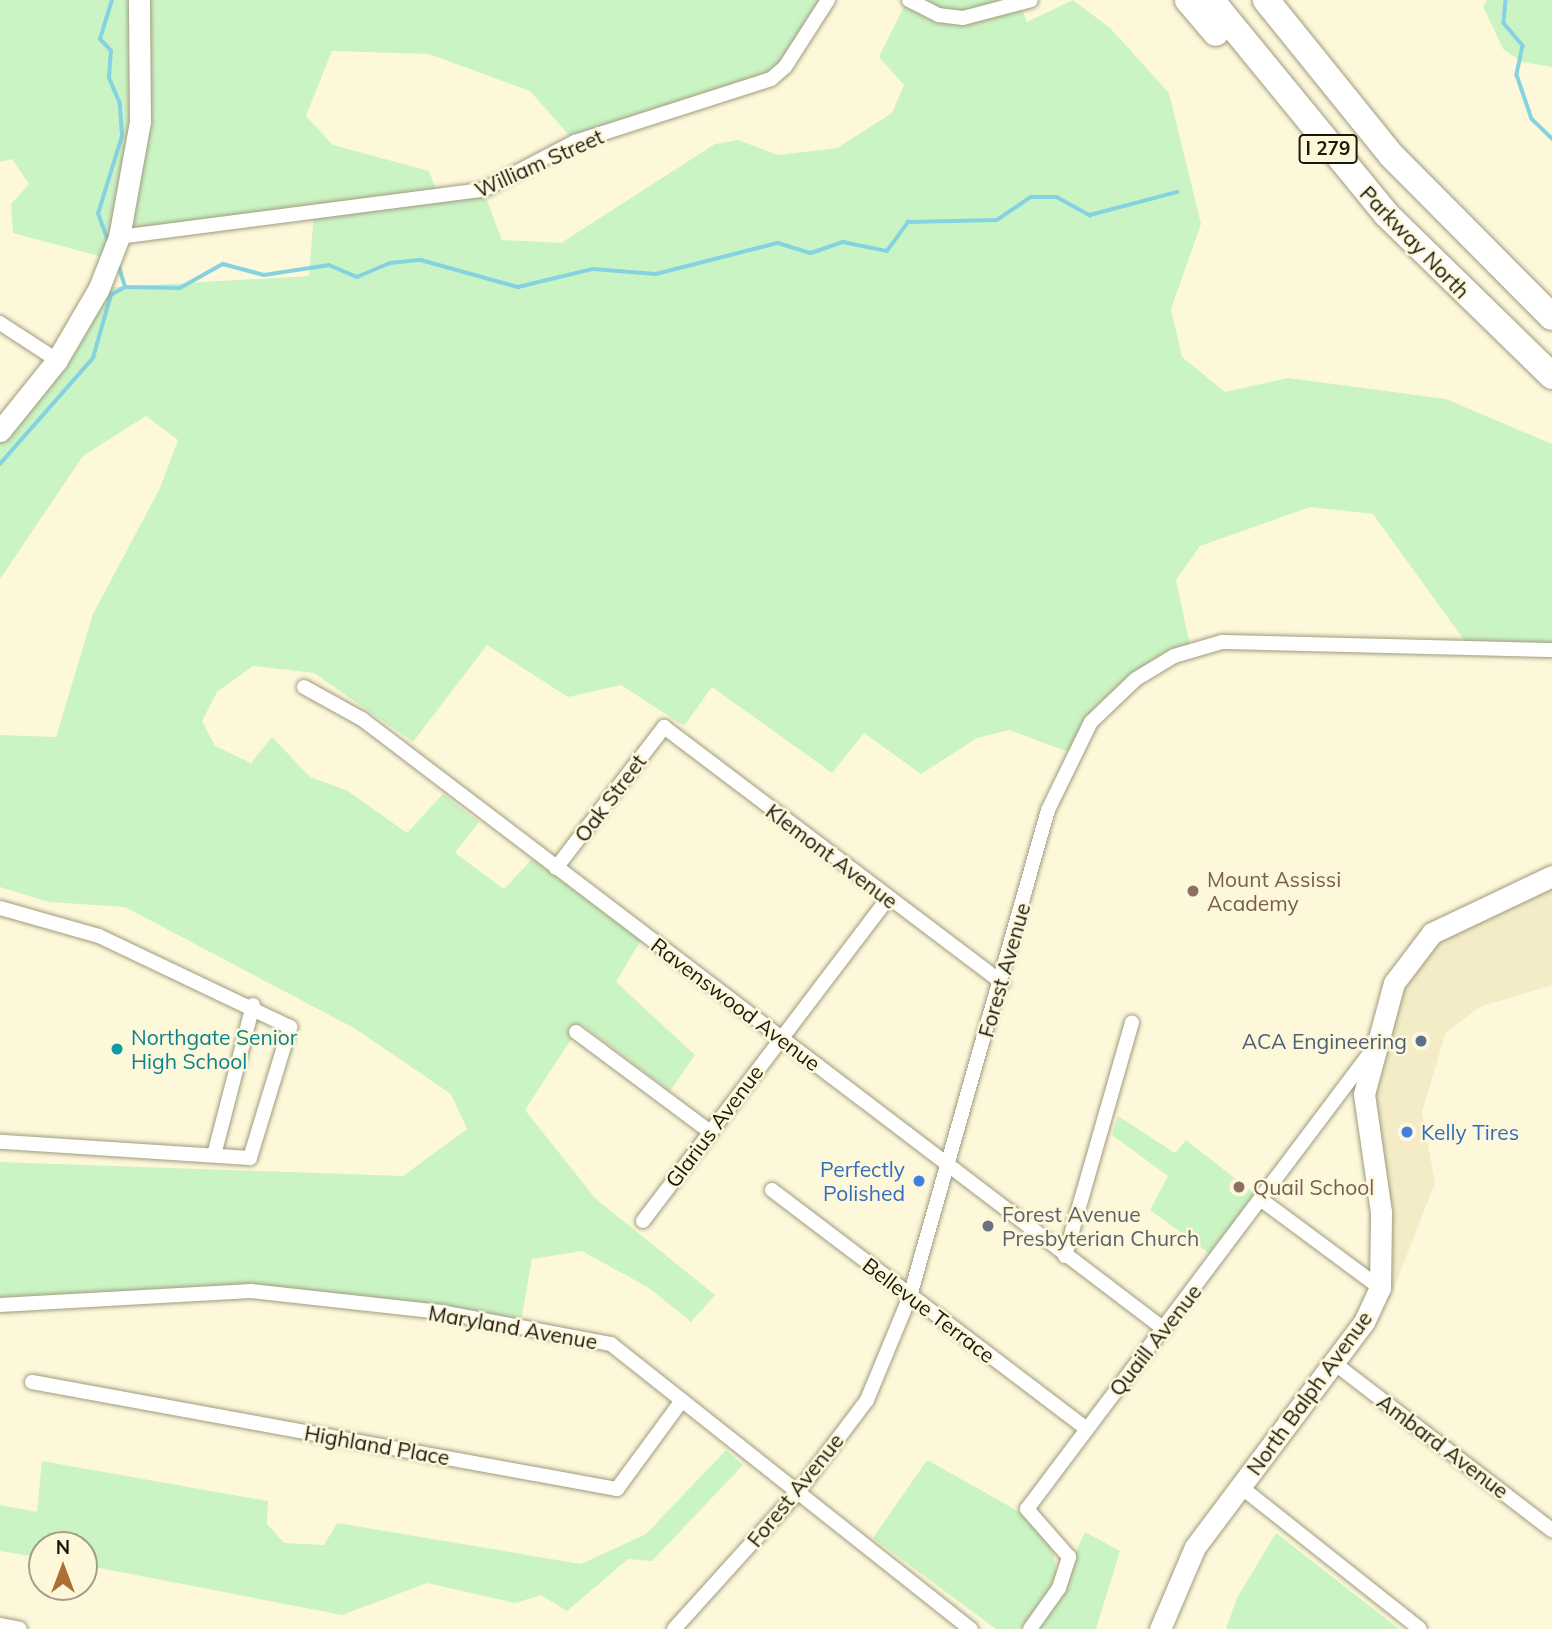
<!DOCTYPE html>
<style>
body{margin:0}
#map{position:relative;width:1552px;height:1629px;overflow:hidden;background:#fef8db;font-family:Mulish,sans-serif}
div>[style]{position:absolute}
[style*='--x']{left:calc(var(--x)*1px);top:calc(var(--y)*1px);width:calc(var(--w)*1px);rotate:calc(var(--a)*1deg)}
.built>*{inset:0;background:#f3ecc7}
.green>*{inset:0;background:#cbf4c4}
.stream>*{height:3.5px;margin:-1.75px;padding:0 1.75px;transform-origin:1.75px;border-radius:1.75px;background:#85d2e0}
.roads{filter:drop-shadow(0 0 2px #a09b7f) drop-shadow(0 0 2px #a09b7f)}
.street>*{height:14px;margin:-7px;padding:0 7px;transform-origin:7px;border-radius:7px;background:#fff}
.secondary>*{height:21px;margin:-10.5px;padding:0 10.5px;transform-origin:10.5px;border-radius:10.5px;background:#fff}
.highway>*{height:26px;margin:-13px;padding:0 13px;transform-origin:13px;border-radius:13px;background:#fff}
.dots>*{width:19px;height:19px;translate:-50% -50%;box-sizing:border-box;border:4px solid #fef8db;border-radius:50%}
span{translate:-50% -50%;white-space:nowrap;text-align:center;line-height:1.15;-webkit-text-stroke:5px #fef8db;paint-order:stroke}
.shield-label span{padding:2px 5px;background:#fef8db;border:2px solid;border-radius:5px;-webkit-text-stroke-width:0}
.shield-label{font-size:19px;color:#1a180d;font-weight:700}
.street-label{font-size:21px;color:#1a180d}
.education-label{font-size:21px;color:#785e54}
.left{translate:0 -50%;text-align:left}
.culture-label{font-size:21px;color:#0d838f}
.service-label{font-size:21px;color:#4e5e75}
.right{translate:-100% -50%;text-align:right}
.shop-label{font-size:21px;color:#366cbe}
.worship-label{font-size:21px;color:#5b616d}
.north{position:absolute;left:28px;top:1531px;width:70px;height:70px;box-sizing:border-box;background:#fef8db;border:2px solid #a39e89;border-radius:50%;rotate:0deg;font-size:19px;font-weight:700;line-height:28px;text-align:center;color:#1a180d}
.north::after{content:'';display:block;margin:auto;width:24px;height:32px;background:#ac7033;clip-path:polygon(50% 0,100% 100%,50% 72%,0 100%)}
</style>
<div id="map">
<div class="built">
<div style="clip-path:polygon(1552px 876px,1552px 985px,1479px 1007px,1445px 1034px,1422px 1112px,1435px 1183px,1388px 1303px,1380px 1288px,1364px 1094px,1418px 949px)"></div>
</div>
<div class="green">
<div style="clip-path:polygon(0 0,828px 0,785px 67px,575px 142px,530px 91px,429px 54px,332px 51px,306px 116px,333px 145px,429px 171px,440px 200px,483px 190px,502px 240px,561px 243px,715px 144px,738px 140px,778px 155px,837px 148px,892px 113px,904px 85px,879px 57px,907px 0,1018px 0,1027px 22px,1073px 0,1110px 28px,1169px 93px,1201px 224px,1171px 309px,1182px 357px,1225px 392px,1288px 378px,1446px 399px,1552px 444px,1552px 650px,1469px 647px,1373px 514px,1310px 507px,1200px 546px,1176px 580px,1191px 650px,1136px 679px,1071px 753px,1009px 730px,977px 738px,921px 774px,864px 733px,832px 773px,712px 687px,684px 726px,621px 685px,568px 697px,487px 645px,413px 742px,314px 673px,253px 666px,217px 692px,202px 721px,215px 746px,251px 763px,272px 737px,310px 777px,348px 791px,407px 833px,443px 794px,479px 822px,455px 853px,504px 889px,532px 859px,641px 940px,616px 982px,695px 1055px,670px 1091px,581px 1024px,525px 1110px,595px 1198px,715px 1295px,691px 1322px,649px 1288px,582px 1251px,532px 1259px,520px 1327px,251px 1291px,0 1305px,0 1162px,403px 1176px,467px 1129px,451px 1094px,354px 1028px,125px 907px,49px 902px,0 887px,0 735px,56px 737px,93px 614px,160px 488px,178px 440px,146px 416px,83px 456px,0 579px,0 431px,99px 288px,309px 276px,314px 211px,119px 237px,110px 259px,13px 233px,11px 204px,29px 184px,12px 159px,0 162px)"></div>
<div style="clip-path:polygon(1487px 0,1552px 0,1552px 67px,1522px 62px,1503px 49px,1483px 6px)"></div>
<div style="clip-path:polygon(1118px 1116px,1175px 1153px,1186px 1140px,1255px 1194px,1209px 1253px,1150px 1210px,1168px 1176px,1112px 1135px)"></div>
<div style="clip-path:polygon(726px 1450px,743px 1465px,652px 1561px,628px 1559px,567px 1611px,541px 1595px,515px 1603px,427px 1583px,342px 1615px,84px 1565px,84px 1545px,42px 1545px,42px 1558px,0 1551px,0 1505px,37px 1512px,42px 1461px,268px 1501px,267px 1524px,284px 1543px,324px 1545px,337px 1523px,581px 1564px,646px 1534px)"></div>
<div style="clip-path:polygon(927px 1460px,1034px 1520px,1054px 1554px,1057px 1580px,1020px 1629px,996px 1629px,873px 1538px)"></div>
<div style="clip-path:polygon(1085px 1532px,1120px 1551px,1096px 1629px,1040px 1629px)"></div>
<div style="clip-path:polygon(1276px 1533px,1399px 1629px,1226px 1629px,1237px 1598px)"></div>
</div>
<div class="stream">
<div style="--x:1506;--y:0;--w:23;--a:95"></div>
<div style="--x:1504;--y:23;--w:30;--a:50"></div>
<div style="--x:1523;--y:46;--w:30;--a:102"></div>
<div style="--x:1517;--y:75;--w:46;--a:71.2"></div>
<div style="--x:1532;--y:119;--w:28;--a:44"></div>
<div style="--x:108;--y:241;--w:29;--a:-110"></div>
<div style="--x:98;--y:214;--w:82;--a:-72.9"></div>
<div style="--x:122;--y:136;--w:32;--a:-94"></div>
<div style="--x:120;--y:104;--w:28;--a:-113"></div>
<div style="--x:109;--y:78;--w:27;--a:-86"></div>
<div style="--x:111;--y:51;--w:16;--a:-133"></div>
<div style="--x:100;--y:39;--w:41;--a:-72.9"></div>
<div style="--x:125;--y:287;--w:55;--a:1"></div>
<div style="--x:180;--y:288;--w:49;--a:-29.2"></div>
<div style="--x:223;--y:264;--w:42;--a:15"></div>
<div style="--x:264;--y:275;--w:66;--a:-8.7"></div>
<div style="--x:329;--y:265;--w:30;--a:23"></div>
<div style="--x:357;--y:277;--w:36;--a:-23"></div>
<div style="--x:390;--y:263;--w:31;--a:-6"></div>
<div style="--x:421;--y:260;--w:101;--a:15.6"></div>
<div style="--x:518;--y:287;--w:77;--a:-13.5"></div>
<div style="--x:593;--y:269;--w:63;--a:4.5"></div>
<div style="--x:656;--y:274;--w:126;--a:-14.3"></div>
<div style="--x:778;--y:243;--w:34;--a:17"></div>
<div style="--x:811;--y:253;--w:34;--a:-19"></div>
<div style="--x:843;--y:242;--w:45;--a:11.6"></div>
<div style="--x:887;--y:251;--w:36;--a:-54"></div>
<div style="--x:908;--y:222;--w:89;--a:-1.3"></div>
<div style="--x:997;--y:220;--w:41;--a:-34.1"></div>
<div style="--x:1031;--y:197;--w:26;--a:0"></div>
<div style="--x:1057;--y:197;--w:38;--a:29"></div>
<div style="--x:1090;--y:215;--w:90;--a:-14.8"></div>
<div style="--x:0;--y:464;--w:141;--a:-48.7"></div>
<div style="--x:93;--y:358;--w:66;--a:-74.1"></div>
<div style="--x:111;--y:295;--w:16;--a:-30"></div>
<div style="--x:125;--y:287;--w:21;--a:-107"></div>
</div>
<div class="roads">
<div class="street">
<div style="--x:909;--y:0;--w:33;--a:27"></div>
<div style="--x:938;--y:15;--w:25;--a:7"></div>
<div style="--x:963;--y:18;--w:70;--a:-14.8"></div>
<div style="--x:119;--y:237;--w:367;--a:-7.4"></div>
<div style="--x:483;--y:190;--w:104;--a:-27.6"></div>
<div style="--x:575;--y:142;--w:206;--a:-17.8"></div>
<div style="--x:771;--y:79;--w:18;--a:-41"></div>
<div style="--x:785;--y:67;--w:80;--a:-57.3"></div>
<div style="--x:0;--y:323;--w:68;--a:33"></div>
<div style="--x:304;--y:687;--w:66;--a:28.9"></div>
<div style="--x:362;--y:719;--w:1008;--a:37.26"></div>
<div style="--x:556;--y:868;--w:178;--a:-52.5"></div>
<div style="--x:664;--y:727;--w:424;--a:37.1"></div>
<div style="--x:0;--y:908;--w:103;--a:15.8"></div>
<div style="--x:99;--y:936;--w:212;--a:25.5"></div>
<div style="--x:290;--y:1027;--w:137;--a:107"></div>
<div style="--x:250;--y:1158;--w:251;--a:-176.3"></div>
<div style="--x:576;--y:1032;--w:166;--a:36.7"></div>
<div style="--x:214;--y:1155;--w:155;--a:-75.4"></div>
<div style="--x:772;--y:1190;--w:395;--a:37.2"></div>
<div style="--x:1263;--y:1201;--w:146;--a:36.6"></div>
<div style="--x:643;--y:1221;--w:405;--a:-52.8"></div>
<div style="--x:1065;--y:1256;--w:243;--a:-74"></div>
<div style="--x:0;--y:1305;--w:251;--a:-3.2"></div>
<div style="--x:251;--y:1291;--w:191;--a:6.3"></div>
<div style="--x:441;--y:1312;--w:173;--a:10.7"></div>
<div style="--x:611;--y:1344;--w:459;--a:38.4"></div>
<div style="--x:1334;--y:1363;--w:275;--a:37.5"></div>
<div style="--x:32;--y:1382;--w:595;--a:10.37"></div>
<div style="--x:617;--y:1489;--w:108;--a:-53.7"></div>
<div style="--x:1241;--y:1487;--w:228;--a:38.4"></div>
<div style="--x:0;--y:1625;--w:20;--a:11"></div>
<div style="--x:674;--y:1629;--w:183;--a:-47.9"></div>
<div style="--x:797;--y:1493;--w:116;--a:-53"></div>
<div style="--x:867;--y:1400;--w:113;--a:-67.5"></div>
<div style="--x:910;--y:1296;--w:505;--a:-74.15"></div>
<div style="--x:1048;--y:810;--w:98;--a:-64"></div>
<div style="--x:1091;--y:722;--w:62;--a:-43.7"></div>
<div style="--x:1136;--y:679;--w:44;--a:-31.2"></div>
<div style="--x:1174;--y:656;--w:50;--a:-16.3"></div>
<div style="--x:1222;--y:642;--w:330;--a:1.4"></div>
<div style="--x:1030;--y:1629;--w:50;--a:-54.7"></div>
<div style="--x:1059;--y:1588;--w:33;--a:-72"></div>
<div style="--x:1069;--y:1557;--w:64;--a:-131.2"></div>
<div style="--x:1027;--y:1509;--w:571;--a:-53.05"></div>
</div>
<div class="secondary">
<div style="--x:0;--y:431;--w:91;--a:-51.2"></div>
<div style="--x:57;--y:360;--w:83;--a:-59.7"></div>
<div style="--x:99;--y:288;--w:55;--a:-68.6"></div>
<div style="--x:119;--y:237;--w:117;--a:-79.7"></div>
<div style="--x:140;--y:122;--w:122;--a:-90.5"></div>
<div style="--x:1160;--y:1629;--w:89;--a:-66.9"></div>
<div style="--x:1195;--y:1547;--w:281;--a:-53.1"></div>
<div style="--x:1364;--y:1322;--w:38;--a:-65"></div>
<div style="--x:1380;--y:1288;--w:76;--a:-89.2"></div>
<div style="--x:1381;--y:1212;--w:119;--a:-98.2"></div>
<div style="--x:1364;--y:1094;--w:115;--a:-74.9"></div>
<div style="--x:1394;--y:983;--w:63;--a:-52.8"></div>
<div style="--x:1432;--y:933;--w:133;--a:-25.4"></div>
</div>
<div class="highway">
<div style="--x:1188;--y:0;--w:43;--a:49.7"></div>
<div style="--x:1211;--y:0;--w:276;--a:50.7"></div>
<div style="--x:1386;--y:214;--w:232;--a:44.3"></div>
<div style="--x:1266;--y:0;--w:199;--a:51.1"></div>
<div style="--x:1391;--y:155;--w:228;--a:45.2"></div>
</div>
</div>
<div class="dots">
<div style="left:1193px;top:891px;background:#8d6e63"></div>
<div style="left:1421px;top:1041px;background:#5c6f8a"></div>
<div style="left:117px;top:1049px;background:#0f9aa8"></div>
<div style="left:1407px;top:1132px;background:#3f7fe0"></div>
<div style="left:919px;top:1181px;background:#3f7fe0"></div>
<div style="left:1239px;top:1187px;background:#8d6e63"></div>
<div style="left:988px;top:1226px;background:#6b7280"></div>
</div>
<div class="shield-label">
<span style="left:1328px;top:149px">I 279</span>
</div>
<div class="street-label">
<span style="left:539px;top:163px;rotate:-24deg">William Street</span>
<span style="left:1415px;top:242px;rotate:46deg">Parkway North</span>
<span style="left:610px;top:798px;rotate:-53deg">Oak Street</span>
<span style="left:832px;top:856px;rotate:37deg">Klemont Avenue</span>
<span style="left:1004px;top:970px;rotate:-74deg">Forest Avenue</span>
<span style="left:736px;top:1004px;rotate:37deg">Ravenswood Avenue</span>
<span style="left:714px;top:1126px;rotate:-53deg">Glarius Avenue</span>
<span style="left:929px;top:1310px;rotate:37deg">Bellevue Terrace</span>
<span style="left:513px;top:1327px;rotate:10deg">Maryland Avenue</span>
<span style="left:1155px;top:1340px;rotate:-52deg">Quaill Avenue</span>
<span style="left:1309px;top:1393px;rotate:-54deg">North Balph Avenue</span>
<span style="left:377px;top:1445px;rotate:10deg">Highland Place</span>
<span style="left:1443px;top:1446px;rotate:37deg">Ambard Avenue</span>
<span style="left:795px;top:1490px;rotate:-51deg">Forest Avenue</span>
</div>
<div class="education-label">
<span class="left" style="left:1207px;top:891px">Mount Assissi<br>Academy</span>
<span class="left" style="left:1253px;top:1187px">Quail School</span>
</div>
<div class="culture-label">
<span class="left" style="left:131px;top:1049px">Northgate Senior<br>High School</span>
</div>
<div class="service-label">
<span class="right" style="left:1407px;top:1041px">ACA Engineering</span>
</div>
<div class="shop-label">
<span class="left" style="left:1421px;top:1132px">Kelly Tires</span>
<span class="right" style="left:905px;top:1181px">Perfectly<br>Polished</span>
</div>
<div class="worship-label">
<span class="left" style="left:1002px;top:1226px">Forest Avenue<br>Presbyterian Church</span>
</div>
<div class="north">N</div>
</div>
